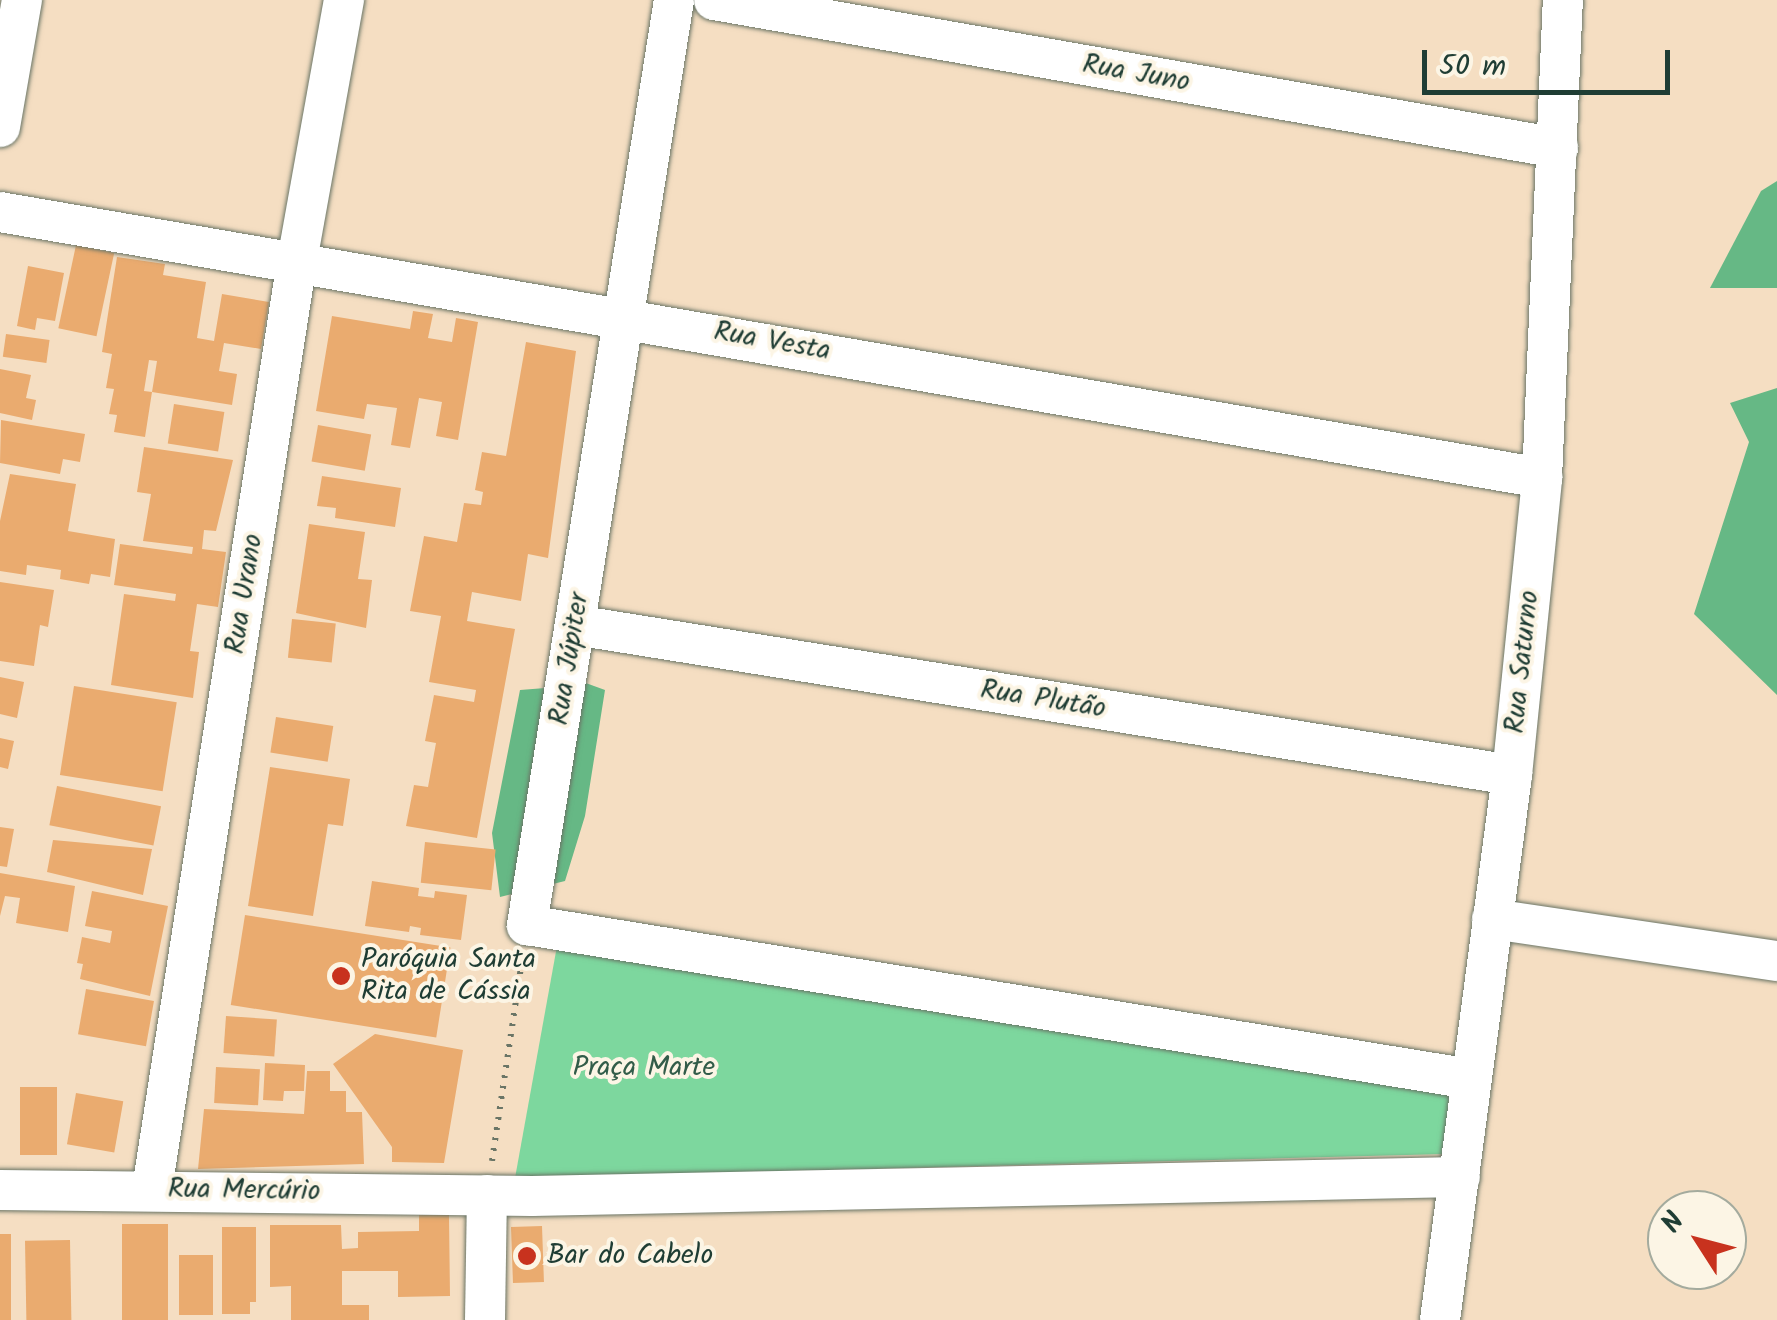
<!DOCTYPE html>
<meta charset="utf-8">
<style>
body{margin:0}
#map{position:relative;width:1777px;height:1320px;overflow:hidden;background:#f5dec2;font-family:Kalam,sans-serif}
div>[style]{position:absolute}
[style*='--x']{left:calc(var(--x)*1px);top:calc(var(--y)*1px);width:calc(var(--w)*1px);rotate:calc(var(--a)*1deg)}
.green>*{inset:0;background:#7dd79e}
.forest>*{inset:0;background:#66b885}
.building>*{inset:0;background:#eaab6f;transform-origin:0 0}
.path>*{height:6px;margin-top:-3px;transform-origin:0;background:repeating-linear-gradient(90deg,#6a7566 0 2.5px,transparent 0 10.5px)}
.roads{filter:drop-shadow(0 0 2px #6a7566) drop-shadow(0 0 2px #6a7566)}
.minor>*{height:40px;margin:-20px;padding:0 20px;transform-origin:20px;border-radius:20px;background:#fff}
.dots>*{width:28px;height:28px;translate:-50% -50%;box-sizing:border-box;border:5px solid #fcf5e5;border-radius:50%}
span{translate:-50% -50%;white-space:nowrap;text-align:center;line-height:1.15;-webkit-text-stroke:8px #fcf5e5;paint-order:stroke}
.street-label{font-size:28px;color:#1f3d34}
.poi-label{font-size:28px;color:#1f3d34}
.left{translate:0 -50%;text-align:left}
.park-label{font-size:28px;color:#325c49}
.north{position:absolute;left:1647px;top:1190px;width:100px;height:100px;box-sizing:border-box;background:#fcf5e5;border:2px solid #a4ab9e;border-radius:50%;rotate:306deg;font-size:28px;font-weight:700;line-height:40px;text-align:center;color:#1f3d34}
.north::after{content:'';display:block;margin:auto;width:35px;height:45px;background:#c8321e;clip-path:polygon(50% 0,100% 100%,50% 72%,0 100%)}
.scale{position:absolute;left:1422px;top:50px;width:248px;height:45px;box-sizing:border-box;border:5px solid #1f3d34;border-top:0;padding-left:12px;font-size:30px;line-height:35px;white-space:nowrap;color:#1f3d34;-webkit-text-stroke:8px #fcf5e5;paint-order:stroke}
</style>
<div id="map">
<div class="green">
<div style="clip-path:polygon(557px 946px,1450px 1084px,1445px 1154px,515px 1178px)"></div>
</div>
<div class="forest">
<div style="clip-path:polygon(1777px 181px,1777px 288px,1710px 288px,1761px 191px)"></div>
<div style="clip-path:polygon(1777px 388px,1777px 695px,1694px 614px,1749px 442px,1730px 403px)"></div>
<div style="clip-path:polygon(572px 678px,605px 690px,585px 816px,565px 881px,500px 897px,492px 833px,520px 690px,558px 687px)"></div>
</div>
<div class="building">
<div style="left:76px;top:245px;width:39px;height:85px;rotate:12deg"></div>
<div style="clip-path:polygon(117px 257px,165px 264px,163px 275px,206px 282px,197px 338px,214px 341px,222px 294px,269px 302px,261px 349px,224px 343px,219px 371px,237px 374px,232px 405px,152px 392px,157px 361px,149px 360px,144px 391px,152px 392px,145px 437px,114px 432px,117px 415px,109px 414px,114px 389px,106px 388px,112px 354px,102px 352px)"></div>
<div style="clip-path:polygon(28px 266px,64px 273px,55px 321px,37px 318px,35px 330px,17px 326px)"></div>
<div style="clip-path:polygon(413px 311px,433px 314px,428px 338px,452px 342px,456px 318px,478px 322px,458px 440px,436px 436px,442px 402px,419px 398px,410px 448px,391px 445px,397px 408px,367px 404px,364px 419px,316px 411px,332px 316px,410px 329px)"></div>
<div style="left:6px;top:334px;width:44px;height:23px;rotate:8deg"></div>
<div style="clip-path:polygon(526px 342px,576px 351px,548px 558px,528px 554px,521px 601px,472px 592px,467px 621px,515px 629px,477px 838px,406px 826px,414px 785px,428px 787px,436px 743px,425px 741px,434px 695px,474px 702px,476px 690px,429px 682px,441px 616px,410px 611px,424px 536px,457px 542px,464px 503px,481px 505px,483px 492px,475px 490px,482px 452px,506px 456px)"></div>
<div style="clip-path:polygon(0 369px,31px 375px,26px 398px,36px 400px,32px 420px,0 413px)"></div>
<div style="left:174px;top:404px;width:51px;height:40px;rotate:9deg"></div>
<div style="clip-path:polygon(1px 420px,85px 434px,80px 462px,63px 459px,60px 474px,0 463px)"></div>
<div style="left:318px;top:425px;width:54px;height:37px;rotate:10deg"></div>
<div style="clip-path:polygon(144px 447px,233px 460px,216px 531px,204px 530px,202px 549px,226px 552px,218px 607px,197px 604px,190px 651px,199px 652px,193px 698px,111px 685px,124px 594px,175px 601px,176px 594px,114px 585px,120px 544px,192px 554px,193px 547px,143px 541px,151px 494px,137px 492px)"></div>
<div style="clip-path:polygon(10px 474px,76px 484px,68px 531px,115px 539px,110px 577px,91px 574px,89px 584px,60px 579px,61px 570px,27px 565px,26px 575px,0 571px,0 521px)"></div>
<div style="clip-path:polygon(322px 476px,401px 488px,395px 527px,335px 518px,336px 508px,317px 506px)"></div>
<div style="clip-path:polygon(309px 524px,365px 532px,358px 579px,372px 580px,366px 628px,296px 613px)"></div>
<div style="clip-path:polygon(0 582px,54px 590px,48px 627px,40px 625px,34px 666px,0 661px)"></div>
<div style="left:292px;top:619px;width:44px;height:39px;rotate:6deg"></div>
<div style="clip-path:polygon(0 677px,24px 682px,17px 718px,0 714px)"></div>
<div style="left:74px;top:686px;width:104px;height:90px;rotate:9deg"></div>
<div style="left:276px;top:717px;width:58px;height:36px;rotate:9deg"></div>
<div style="clip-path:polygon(0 738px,14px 741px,8px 769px,0 767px)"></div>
<div style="clip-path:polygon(270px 767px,350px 779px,343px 826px,328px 824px,313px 916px,248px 906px)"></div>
<div style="left:57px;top:786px;width:106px;height:40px;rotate:11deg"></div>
<div style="clip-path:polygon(0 827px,14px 829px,7px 867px,0 866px)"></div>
<div style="clip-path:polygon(53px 840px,152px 849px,143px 895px,47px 872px)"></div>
<div style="left:425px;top:842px;width:71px;height:41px;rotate:6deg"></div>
<div style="clip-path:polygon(0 873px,75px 886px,68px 932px,16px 923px,20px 898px,5px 896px,0 916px)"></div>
<div style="clip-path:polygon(372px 881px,419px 888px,418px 896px,434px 898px,435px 891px,467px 895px,461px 940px,420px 935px,421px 928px,410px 926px,409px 932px,365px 926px)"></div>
<div style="clip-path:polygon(92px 891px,168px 906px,150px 996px,80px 979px,83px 964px,77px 963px,82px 937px,110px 943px,112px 931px,85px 926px)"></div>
<div style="left:245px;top:915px;width:208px;height:91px;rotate:9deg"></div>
<div style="left:86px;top:989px;width:69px;height:46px;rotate:10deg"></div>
<div style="left:226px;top:1016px;width:51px;height:37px;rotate:4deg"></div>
<div style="clip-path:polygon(375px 1034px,463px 1050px,444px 1163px,392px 1162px,392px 1147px,333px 1064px)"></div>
<div style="clip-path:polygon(265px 1063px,305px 1065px,304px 1091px,284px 1091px,283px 1101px,263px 1100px)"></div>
<div style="left:216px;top:1067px;width:44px;height:36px;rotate:3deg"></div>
<div style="clip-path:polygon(307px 1071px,330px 1071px,330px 1091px,346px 1091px,346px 1112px,362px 1112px,364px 1164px,198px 1169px,204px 1109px,304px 1114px)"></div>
<div style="left:20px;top:1087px;width:37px;height:68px"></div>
<div style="left:76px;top:1093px;width:48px;height:52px;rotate:10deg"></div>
<div style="clip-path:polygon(419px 1215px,449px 1215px,450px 1296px,398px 1297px,398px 1271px,342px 1271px,342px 1305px,369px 1305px,369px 1320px,291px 1320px,291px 1286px,270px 1287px,270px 1225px,341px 1225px,342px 1249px,358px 1248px,358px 1232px,419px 1231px)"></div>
<div style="left:122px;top:1224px;width:46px;height:96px"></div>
<div style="left:542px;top:1226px;width:56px;height:31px;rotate:88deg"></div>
<div style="clip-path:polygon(222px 1227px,256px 1227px,256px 1302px,250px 1302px,250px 1314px,222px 1314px)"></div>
<div style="left:0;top:1234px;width:11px;height:86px"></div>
<div style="left:70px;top:1240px;width:80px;height:45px;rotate:89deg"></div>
<div style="left:179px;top:1255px;width:34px;height:60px"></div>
</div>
<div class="path">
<div style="--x:492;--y:1161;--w:203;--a:-81.5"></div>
</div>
<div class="roads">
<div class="minor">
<div style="--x:674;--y:0;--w:937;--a:99.03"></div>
<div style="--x:527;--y:925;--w:956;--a:9.27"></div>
<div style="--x:714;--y:0;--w:857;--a:9.95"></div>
<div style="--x:0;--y:127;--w:129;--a:-80.2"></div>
<div style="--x:0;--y:212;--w:1565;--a:9.79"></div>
<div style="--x:575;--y:625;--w:949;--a:9.1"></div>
<div style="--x:1492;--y:919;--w:288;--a:8.4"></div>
<div style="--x:152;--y:1189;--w:939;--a:-81.12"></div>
<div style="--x:297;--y:261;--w:265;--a:-79.8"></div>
<div style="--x:0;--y:1190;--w:532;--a:0.65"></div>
<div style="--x:532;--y:1196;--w:928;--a:-1.17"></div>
<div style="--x:485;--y:1320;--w:125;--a:-89.1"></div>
<div style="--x:1440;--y:1320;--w:550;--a:-82.47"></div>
<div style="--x:1512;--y:775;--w:299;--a:-84.2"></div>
<div style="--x:1542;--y:478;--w:478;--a:-87.5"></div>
</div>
</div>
<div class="dots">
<div style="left:341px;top:976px;background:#c8321e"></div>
<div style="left:527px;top:1256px;background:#c8321e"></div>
</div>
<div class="street-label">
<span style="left:1136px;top:74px;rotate:10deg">Rua Juno</span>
<span style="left:772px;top:342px;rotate:10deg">Rua Vesta</span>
<span style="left:245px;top:594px;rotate:-81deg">Rua Urano</span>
<span style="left:570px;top:659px;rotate:-81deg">Rua Júpiter</span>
<span style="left:1523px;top:662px;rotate:-84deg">Rua Saturno</span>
<span style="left:1043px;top:700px;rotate:9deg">Rua Plutão</span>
<span style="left:244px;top:1191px;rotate:1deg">Rua Mercúrio</span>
</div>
<div class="poi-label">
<span class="left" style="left:361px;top:976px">Paróquia Santa<br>Rita de Cássia</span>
<span class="left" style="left:547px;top:1256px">Bar do Cabelo</span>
</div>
<div class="park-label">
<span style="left:644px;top:1068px">Praça Marte</span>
</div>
<div class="north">N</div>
<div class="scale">50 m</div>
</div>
